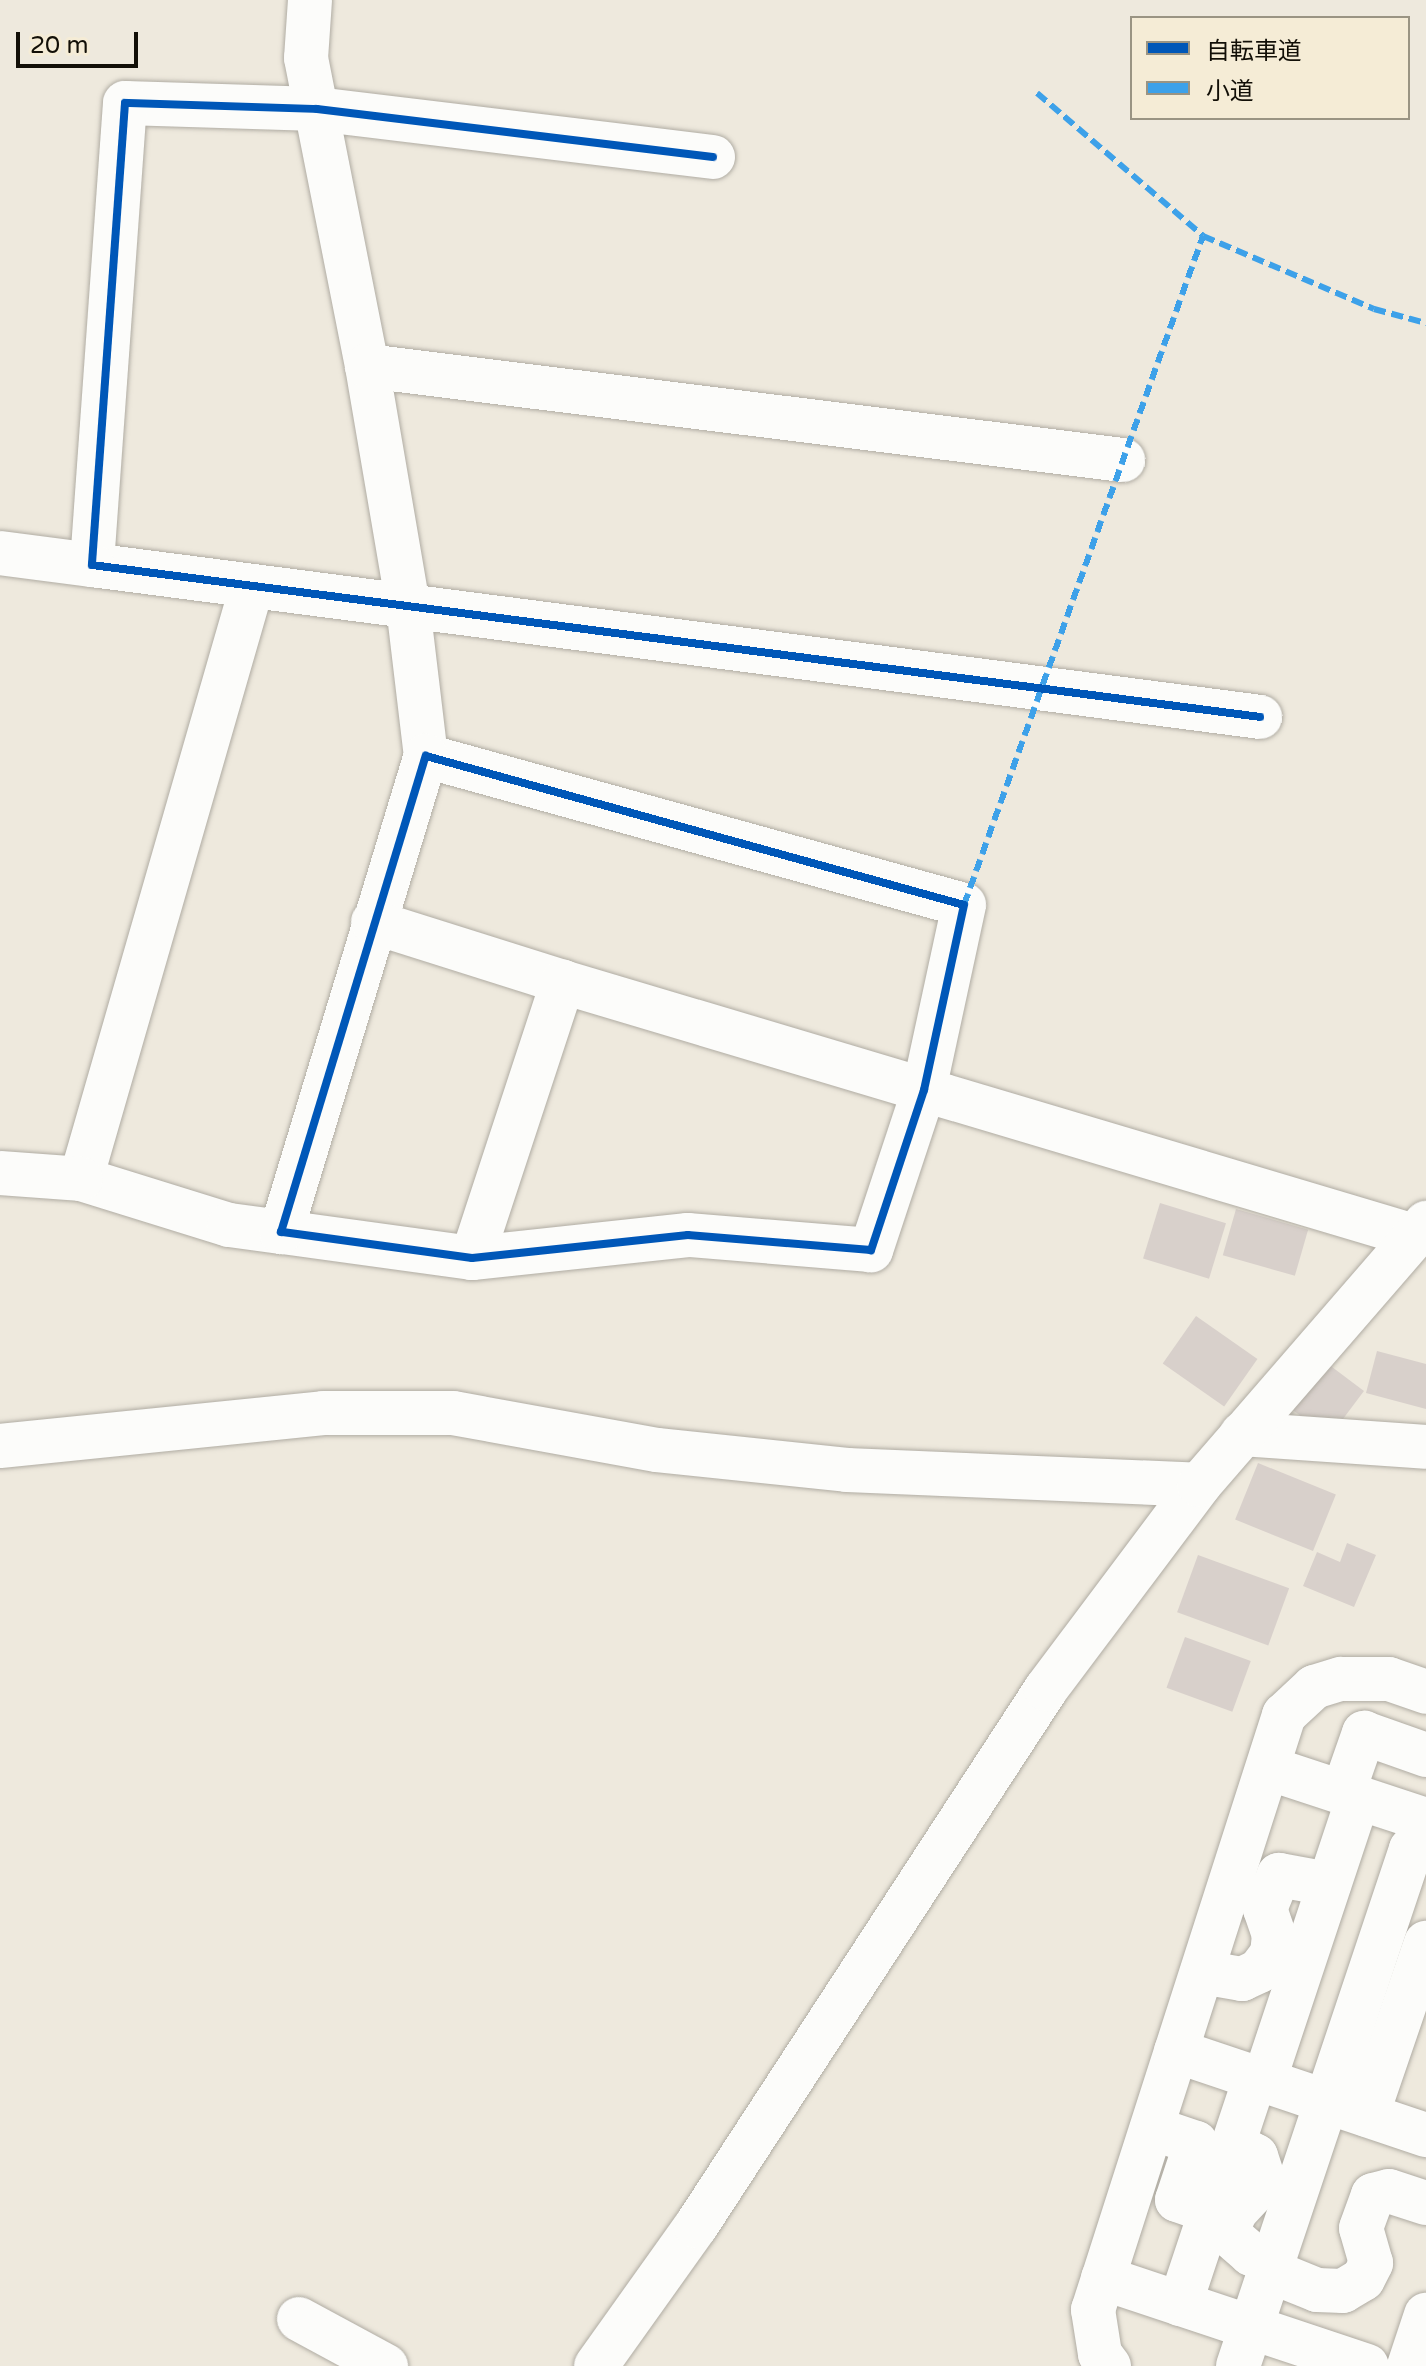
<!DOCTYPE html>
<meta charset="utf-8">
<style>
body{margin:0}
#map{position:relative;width:1426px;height:2366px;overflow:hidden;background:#eee9dd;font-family:"Varela Round","Noto Sans JP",sans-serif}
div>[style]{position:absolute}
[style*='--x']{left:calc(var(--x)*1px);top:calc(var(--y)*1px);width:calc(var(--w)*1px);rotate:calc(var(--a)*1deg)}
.building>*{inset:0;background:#d8d0cb;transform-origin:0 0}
.roads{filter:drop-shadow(0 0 2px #b0aca3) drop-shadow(0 0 2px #b0aca3)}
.minor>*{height:44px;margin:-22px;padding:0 22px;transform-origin:22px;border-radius:22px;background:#fcfcfa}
.quiet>*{height:6px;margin-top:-3px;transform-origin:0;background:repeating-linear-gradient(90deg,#3da1e9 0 12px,transparent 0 18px)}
.cycleway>*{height:8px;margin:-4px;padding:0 4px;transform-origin:4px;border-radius:4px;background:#0057b8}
span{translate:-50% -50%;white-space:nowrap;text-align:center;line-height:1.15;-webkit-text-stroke:8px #f5ecd6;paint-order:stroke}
.legend{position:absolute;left:1130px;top:16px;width:280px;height:104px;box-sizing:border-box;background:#f5ecd6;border:2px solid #9a9483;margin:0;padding:10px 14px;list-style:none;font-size:24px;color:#120f07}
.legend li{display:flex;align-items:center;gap:16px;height:40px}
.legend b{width:40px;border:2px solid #9a9483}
.scale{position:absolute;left:16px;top:32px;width:122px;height:36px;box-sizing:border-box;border:4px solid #120f07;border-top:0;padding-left:10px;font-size:24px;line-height:28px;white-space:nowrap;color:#120f07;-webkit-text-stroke:6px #f5ecd6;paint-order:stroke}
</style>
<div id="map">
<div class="building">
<div style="left:1160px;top:1203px;width:69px;height:58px;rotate:17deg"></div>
<div style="left:1236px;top:1209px;width:75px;height:48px;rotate:16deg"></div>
<div style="left:1196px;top:1316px;width:75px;height:58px;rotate:35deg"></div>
<div style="clip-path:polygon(1377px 1351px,1426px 1364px,1426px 1409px,1366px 1393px)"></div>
<div style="left:1328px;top:1364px;width:45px;height:58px;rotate:37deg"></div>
<div style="left:1258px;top:1463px;width:84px;height:61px;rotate:22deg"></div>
<div style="clip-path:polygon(1347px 1543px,1376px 1555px,1354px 1607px,1303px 1586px,1317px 1552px,1340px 1562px)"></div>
<div style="left:1198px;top:1555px;width:97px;height:61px;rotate:20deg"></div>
<div style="left:1185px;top:1637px;width:70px;height:54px;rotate:20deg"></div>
</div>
<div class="roads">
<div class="minor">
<div style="--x:310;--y:0;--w:58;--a:93.9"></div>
<div style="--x:306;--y:58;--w:314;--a:78.8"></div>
<div style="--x:367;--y:366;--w:243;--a:80.3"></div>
<div style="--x:408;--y:606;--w:151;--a:83.2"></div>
<div style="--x:713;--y:157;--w:399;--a:-173.1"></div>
<div style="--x:317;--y:109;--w:192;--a:-178.2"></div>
<div style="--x:125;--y:103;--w:463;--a:94.1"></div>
<div style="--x:92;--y:565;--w:1178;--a:7.41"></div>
<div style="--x:367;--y:366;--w:762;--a:7.09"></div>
<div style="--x:0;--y:553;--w:93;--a:7.4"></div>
<div style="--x:252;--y:586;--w:617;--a:106.09"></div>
<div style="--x:81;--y:1179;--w:155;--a:17.3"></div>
<div style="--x:229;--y:1225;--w:52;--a:7.7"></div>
<div style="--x:426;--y:756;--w:558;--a:15.48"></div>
<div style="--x:964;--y:905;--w:189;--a:102.2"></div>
<div style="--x:924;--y:1090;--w:169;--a:108.3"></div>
<div style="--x:871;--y:1250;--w:184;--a:-175.3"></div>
<div style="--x:688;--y:1235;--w:217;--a:173.9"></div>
<div style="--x:472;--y:1258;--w:193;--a:-172.2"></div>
<div style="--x:281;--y:1232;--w:498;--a:-73.1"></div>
<div style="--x:373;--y:922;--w:199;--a:17.5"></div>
<div style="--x:0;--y:1173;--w:81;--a:4.2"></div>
<div style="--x:472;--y:1258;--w:291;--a:-71.8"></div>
<div style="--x:563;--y:982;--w:888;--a:16.62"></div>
<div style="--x:1242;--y:1434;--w:184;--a:4"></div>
<div style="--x:0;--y:1446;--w:325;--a:-5.8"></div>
<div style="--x:323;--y:1413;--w:130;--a:0"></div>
<div style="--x:453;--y:1413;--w:207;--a:10.3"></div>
<div style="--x:657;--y:1450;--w:191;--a:6"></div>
<div style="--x:847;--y:1470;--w:352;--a:2.4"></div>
<div style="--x:1268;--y:1768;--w:166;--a:18.2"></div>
<div style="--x:1343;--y:1793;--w:64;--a:-70.7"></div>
<div style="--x:1364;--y:1733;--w:66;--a:19.5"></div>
<div style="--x:1202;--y:1972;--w:41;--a:9.9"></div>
<div style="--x:1242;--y:1979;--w:19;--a:-25"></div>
<div style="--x:1259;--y:1971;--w:21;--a:-53"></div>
<div style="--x:1272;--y:1954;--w:19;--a:-84"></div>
<div style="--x:1274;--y:1935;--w:28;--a:-109"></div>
<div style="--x:1265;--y:1909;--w:37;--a:-68"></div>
<div style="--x:1279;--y:1875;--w:51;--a:10.2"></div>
<div style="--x:1176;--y:2051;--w:264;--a:18.6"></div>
<div style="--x:1264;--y:2081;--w:298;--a:-71.6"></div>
<div style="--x:1367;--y:2115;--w:182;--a:-71.1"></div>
<div style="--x:1152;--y:2128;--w:46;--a:18.8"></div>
<div style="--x:1196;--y:2143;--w:60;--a:108.4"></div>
<div style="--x:1177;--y:2200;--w:36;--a:19"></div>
<div style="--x:1233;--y:2144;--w:26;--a:28"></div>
<div style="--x:1256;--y:2156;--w:26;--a:72"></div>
<div style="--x:1264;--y:2181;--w:42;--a:133.1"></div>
<div style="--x:1235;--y:2212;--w:22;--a:111"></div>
<div style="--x:1227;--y:2233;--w:32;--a:41"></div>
<div style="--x:1251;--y:2254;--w:22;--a:21"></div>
<div style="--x:1270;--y:2271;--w:51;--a:22"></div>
<div style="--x:1317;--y:2290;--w:26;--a:2"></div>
<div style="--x:1343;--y:2291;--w:23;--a:-31"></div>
<div style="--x:1363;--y:2279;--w:18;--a:-63"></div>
<div style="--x:1371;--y:2263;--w:36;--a:-106"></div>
<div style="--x:1361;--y:2228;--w:35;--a:-70"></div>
<div style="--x:1373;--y:2195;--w:16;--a:-14"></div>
<div style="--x:1389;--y:2191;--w:39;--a:18"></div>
<div style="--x:1103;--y:2278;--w:278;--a:18.4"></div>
<div style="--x:1180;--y:2304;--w:238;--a:-71.6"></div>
<div style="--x:299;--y:2319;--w:99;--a:28.4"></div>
<div style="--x:596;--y:2366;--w:172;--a:-54.5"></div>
<div style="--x:696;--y:2226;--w:641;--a:-56.9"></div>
<div style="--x:1046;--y:1689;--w:255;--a:-53.1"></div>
<div style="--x:1199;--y:1485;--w:347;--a:-49.1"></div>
<div style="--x:1109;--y:2366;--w:15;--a:-127"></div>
<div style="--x:1100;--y:2354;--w:45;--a:-99"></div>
<div style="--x:1093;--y:2310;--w:625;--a:-72.2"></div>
<div style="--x:1284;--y:1715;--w:41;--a:-43"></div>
<div style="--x:1314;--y:1687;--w:28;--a:-17"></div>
<div style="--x:1341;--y:1679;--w:48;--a:0"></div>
<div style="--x:1389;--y:1679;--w:39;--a:19"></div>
<div style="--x:1238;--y:2366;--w:545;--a:-71.5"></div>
<div style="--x:1411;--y:1849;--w:21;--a:-45"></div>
<div style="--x:1409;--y:2366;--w:54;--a:-71.6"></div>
</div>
</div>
<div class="quiet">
<div style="--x:1037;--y:93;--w:219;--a:40.7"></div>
<div style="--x:1203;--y:236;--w:186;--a:23.1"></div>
<div style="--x:1374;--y:309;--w:54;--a:15.1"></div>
<div style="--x:964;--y:905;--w:710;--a:-70.34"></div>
</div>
<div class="cycleway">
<div style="--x:713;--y:157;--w:399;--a:-173.1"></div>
<div style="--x:317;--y:109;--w:192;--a:-178.2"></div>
<div style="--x:125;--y:103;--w:463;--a:94.1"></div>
<div style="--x:92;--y:565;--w:1178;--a:7.41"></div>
<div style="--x:426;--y:756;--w:558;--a:15.48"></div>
<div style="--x:964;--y:905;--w:189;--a:102.2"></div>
<div style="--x:924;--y:1090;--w:169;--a:108.3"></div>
<div style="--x:871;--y:1250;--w:184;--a:-175.3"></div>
<div style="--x:688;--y:1235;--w:217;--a:173.9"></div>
<div style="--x:472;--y:1258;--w:193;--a:-172.2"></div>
<div style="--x:281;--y:1232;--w:498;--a:-73.1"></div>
</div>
<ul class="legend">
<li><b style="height:10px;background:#0057b8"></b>自転車道</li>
<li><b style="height:10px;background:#3da1e9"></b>小道</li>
</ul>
<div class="scale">20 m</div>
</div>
